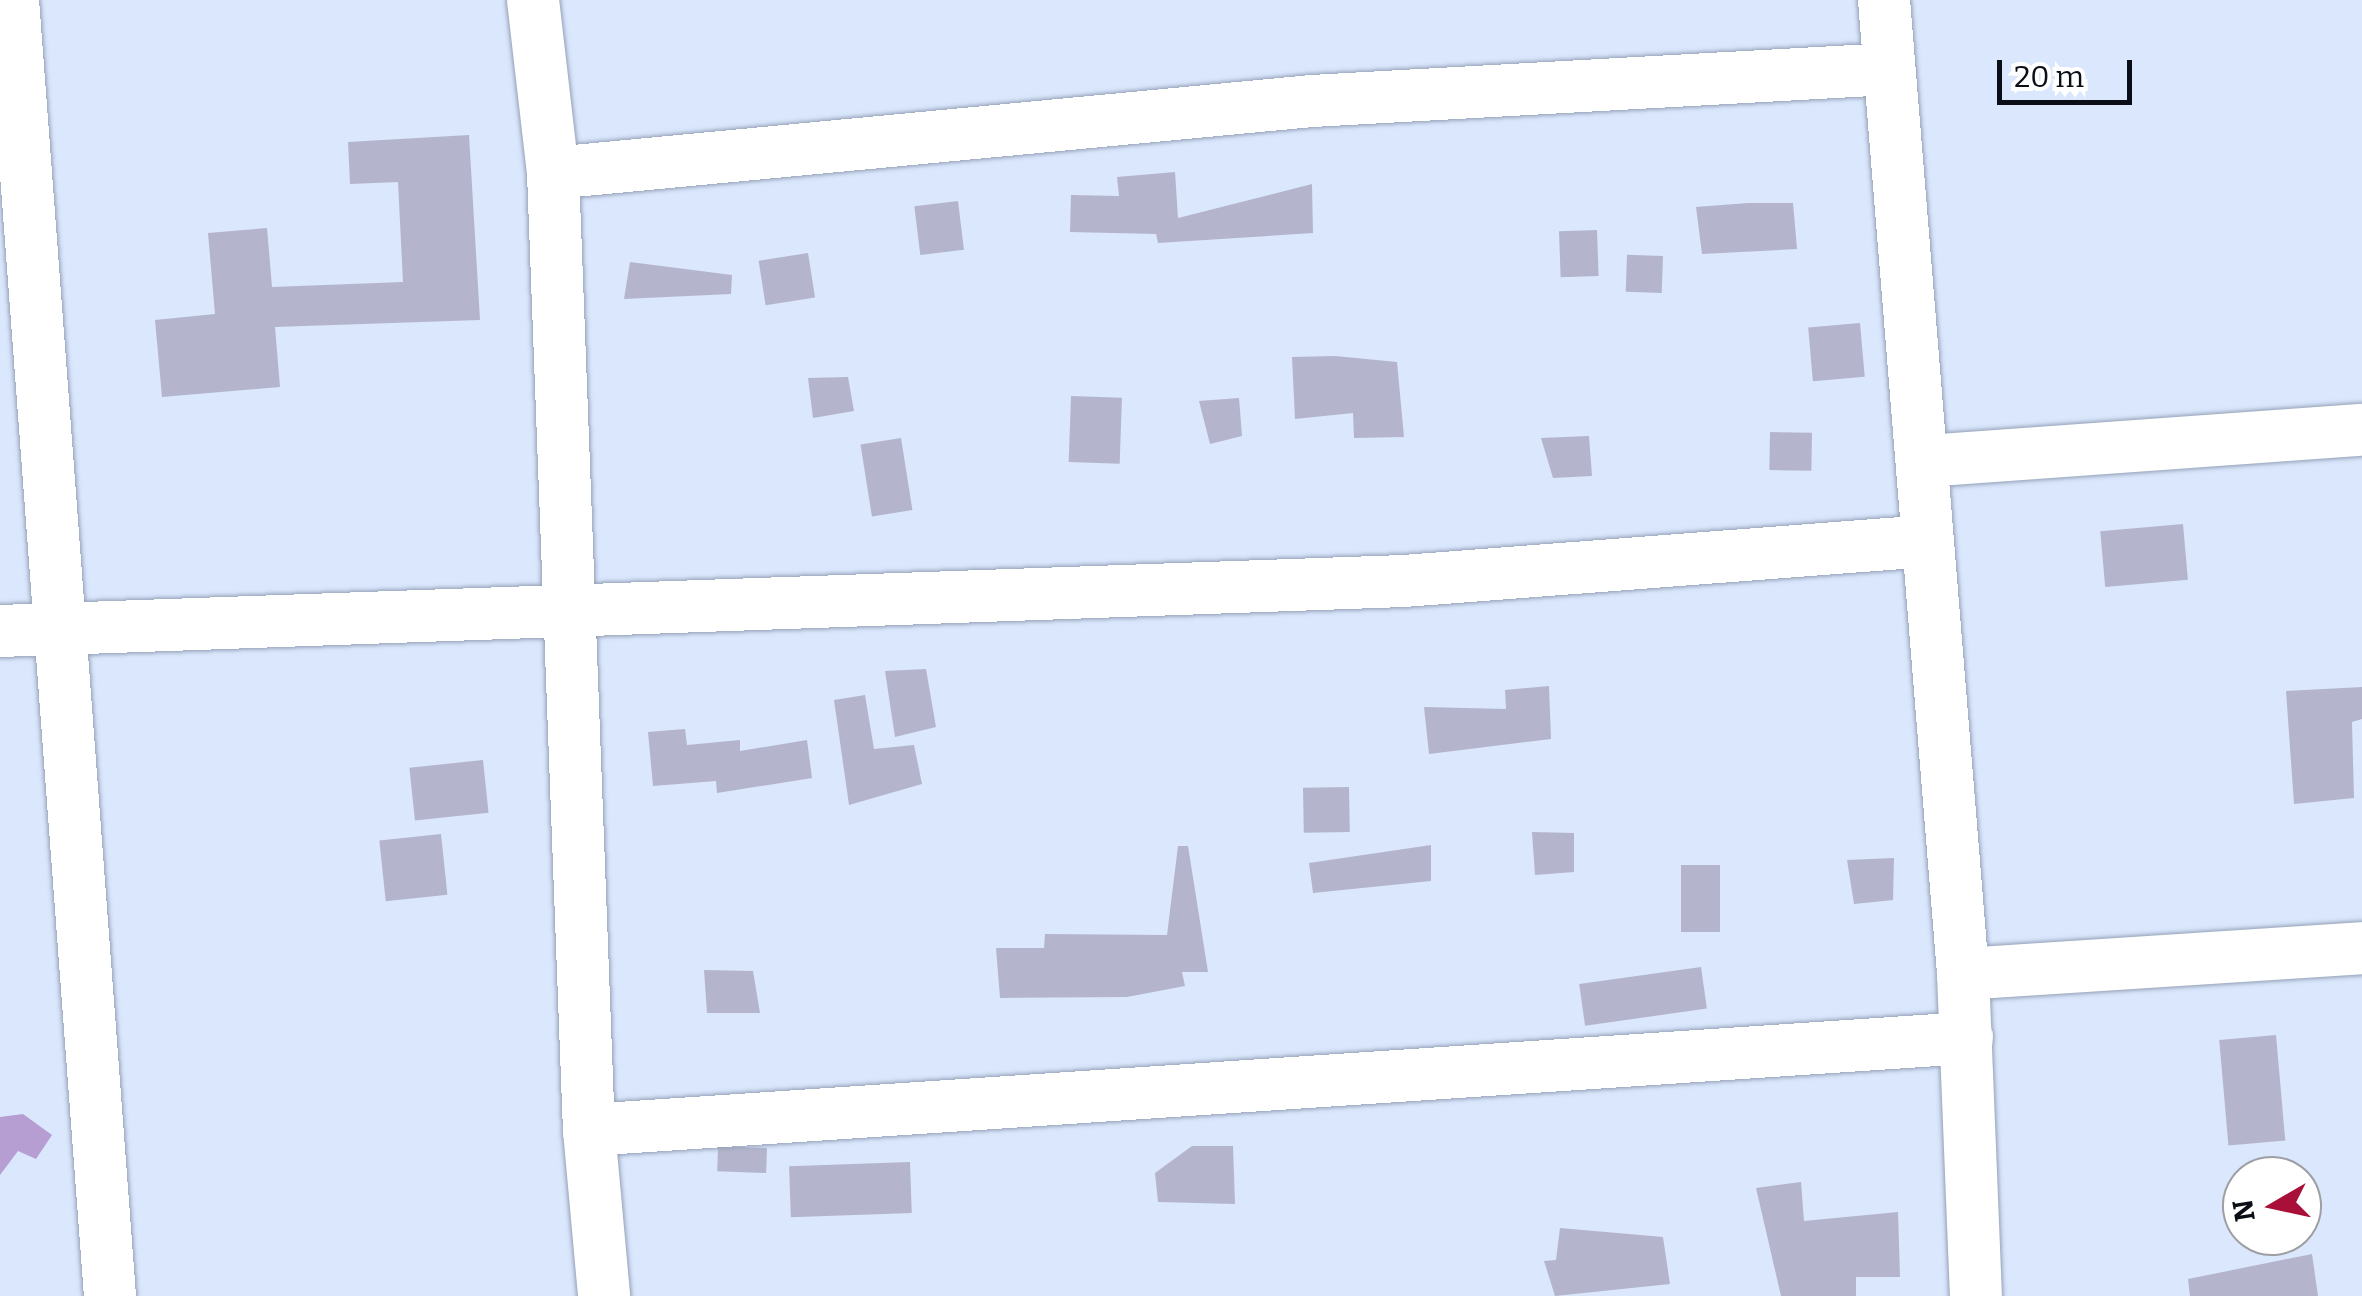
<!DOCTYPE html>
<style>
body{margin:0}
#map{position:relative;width:2362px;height:1296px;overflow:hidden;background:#dae7fd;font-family:Bitter,serif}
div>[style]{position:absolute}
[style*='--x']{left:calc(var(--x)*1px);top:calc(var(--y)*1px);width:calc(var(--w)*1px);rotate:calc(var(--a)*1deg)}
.forest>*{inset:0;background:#b69ed2}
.building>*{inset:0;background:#b4b5cd;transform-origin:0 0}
.roads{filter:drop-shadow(0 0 2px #94a1b6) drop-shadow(0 0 2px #94a1b6)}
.street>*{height:52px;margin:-26px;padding:0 26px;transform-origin:26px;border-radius:26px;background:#fff}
span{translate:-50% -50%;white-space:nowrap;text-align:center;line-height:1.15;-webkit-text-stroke:9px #fff;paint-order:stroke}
.north{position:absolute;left:2222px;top:1156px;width:100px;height:100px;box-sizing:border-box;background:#fff;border:2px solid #9d9fa2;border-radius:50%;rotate:261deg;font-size:28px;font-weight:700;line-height:40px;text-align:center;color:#0a0e16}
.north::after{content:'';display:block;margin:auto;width:35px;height:45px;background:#a8103a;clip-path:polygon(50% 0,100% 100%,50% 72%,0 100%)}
.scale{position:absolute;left:1997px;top:60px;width:135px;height:45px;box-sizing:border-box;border:5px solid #0a0e16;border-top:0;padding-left:12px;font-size:30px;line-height:35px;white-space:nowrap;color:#0a0e16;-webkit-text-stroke:8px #fff;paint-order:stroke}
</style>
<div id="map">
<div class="forest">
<div style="clip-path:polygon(23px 1114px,52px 1135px,36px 1159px,18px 1151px,0 1175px,0 1117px)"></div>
</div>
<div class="building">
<div style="clip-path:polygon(469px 135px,480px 320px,275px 327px,280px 387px,162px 397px,155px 320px,215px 314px,208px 233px,267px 228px,272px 287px,403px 282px,398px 182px,350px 184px,348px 142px)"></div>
<div style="clip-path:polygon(1175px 172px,1178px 218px,1312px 184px,1313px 233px,1158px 243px,1156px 234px,1070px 232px,1071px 195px,1119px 196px,1117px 177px)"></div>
<div style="left:958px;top:201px;width:49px;height:44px;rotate:83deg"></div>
<div style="clip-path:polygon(1748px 203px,1793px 203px,1797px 249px,1702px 254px,1696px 207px)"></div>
<div style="left:1597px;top:230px;width:46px;height:38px;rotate:88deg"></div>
<div style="left:808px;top:253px;width:45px;height:50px;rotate:81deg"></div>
<div style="left:1663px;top:256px;width:37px;height:36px;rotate:92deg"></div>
<div style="clip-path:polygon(630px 262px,732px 275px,731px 294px,624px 299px)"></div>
<div style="left:1860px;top:323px;width:54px;height:52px;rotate:85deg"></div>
<div style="clip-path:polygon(1335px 356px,1397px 362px,1404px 437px,1354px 438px,1353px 413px,1295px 419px,1292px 357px)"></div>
<div style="clip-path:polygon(848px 377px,854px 411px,813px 418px,808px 378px)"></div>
<div style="left:1071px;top:396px;width:51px;height:66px;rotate:2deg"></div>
<div style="clip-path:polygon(1239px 398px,1242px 436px,1210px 444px,1199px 401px)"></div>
<div style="left:1770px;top:432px;width:42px;height:38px;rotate:1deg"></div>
<div style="clip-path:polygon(1589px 436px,1592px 476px,1553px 478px,1541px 438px)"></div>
<div style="left:901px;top:438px;width:73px;height:41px;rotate:81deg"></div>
<div style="left:2183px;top:524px;width:56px;height:83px;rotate:85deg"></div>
<div style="clip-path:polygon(926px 669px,936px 727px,895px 737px,885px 671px)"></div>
<div style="clip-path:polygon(1549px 686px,1551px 739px,1429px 754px,1424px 707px,1506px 709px,1505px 690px)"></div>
<div style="clip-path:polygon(2362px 687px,2362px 719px,2352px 722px,2354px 798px,2294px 804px,2286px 691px)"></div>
<div style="clip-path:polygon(865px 695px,874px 749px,914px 745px,922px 784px,849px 805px,834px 700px)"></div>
<div style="clip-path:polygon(685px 729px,687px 745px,740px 740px,740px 751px,807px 740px,812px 778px,717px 793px,716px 781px,653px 786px,648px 732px)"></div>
<div style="left:483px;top:760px;width:53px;height:74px;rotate:84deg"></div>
<div style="left:1349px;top:787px;width:45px;height:46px;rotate:89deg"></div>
<div style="clip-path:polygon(1532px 832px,1574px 833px,1574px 872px,1535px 875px)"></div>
<div style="left:441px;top:834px;width:61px;height:62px;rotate:84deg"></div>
<div style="clip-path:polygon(1431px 845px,1431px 881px,1313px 893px,1309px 863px)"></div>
<div style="clip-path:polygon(1178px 846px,1188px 846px,1208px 972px,1182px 972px,1185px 986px,1127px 997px,1000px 998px,996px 948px,1044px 948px,1045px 934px,1167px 935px)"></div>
<div style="clip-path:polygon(1894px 858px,1893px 900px,1854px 904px,1847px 860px)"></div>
<div style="left:1681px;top:865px;width:39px;height:67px"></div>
<div style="left:1701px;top:967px;width:42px;height:123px;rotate:82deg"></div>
<div style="clip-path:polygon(704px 970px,753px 971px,760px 1013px,707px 1013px)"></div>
<div style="left:2276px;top:1035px;width:106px;height:57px;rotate:85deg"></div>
<div style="clip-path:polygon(1192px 1146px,1233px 1146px,1235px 1204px,1158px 1202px,1155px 1173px)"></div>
<div style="left:767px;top:1148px;width:25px;height:49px;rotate:92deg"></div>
<div style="left:910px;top:1162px;width:51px;height:121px;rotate:88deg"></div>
<div style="clip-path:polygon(1801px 1182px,1804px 1221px,1898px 1212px,1900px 1277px,1856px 1277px,1856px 1296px,1781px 1296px,1756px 1188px)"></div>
<div style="clip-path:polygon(1560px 1228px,1663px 1237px,1670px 1284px,1555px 1296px,1544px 1261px,1556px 1260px)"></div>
<div style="clip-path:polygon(2312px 1254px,2318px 1296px,2190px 1296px,2188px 1279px)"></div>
</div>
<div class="roads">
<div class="street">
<div style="--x:13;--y:0;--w:1300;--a:85.72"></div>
<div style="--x:533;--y:0;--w:174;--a:83.4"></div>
<div style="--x:553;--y:173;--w:958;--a:87.85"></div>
<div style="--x:589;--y:1130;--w:167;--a:84.8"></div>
<div style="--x:1884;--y:0;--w:977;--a:85.36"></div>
<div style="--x:1963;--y:974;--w:322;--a:87.7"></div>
<div style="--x:553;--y:173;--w:762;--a:-5.42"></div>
<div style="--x:1312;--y:101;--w:578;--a:-3.17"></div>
<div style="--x:1925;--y:461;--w:438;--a:-4.1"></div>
<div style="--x:0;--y:631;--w:1405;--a:-2.04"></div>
<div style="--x:1404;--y:581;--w:525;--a:-4.37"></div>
<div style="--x:1963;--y:974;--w:400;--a:-3.7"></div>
<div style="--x:589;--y:1130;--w:1381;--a:-3.82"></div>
</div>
</div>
<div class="north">N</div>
<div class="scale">20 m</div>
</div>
